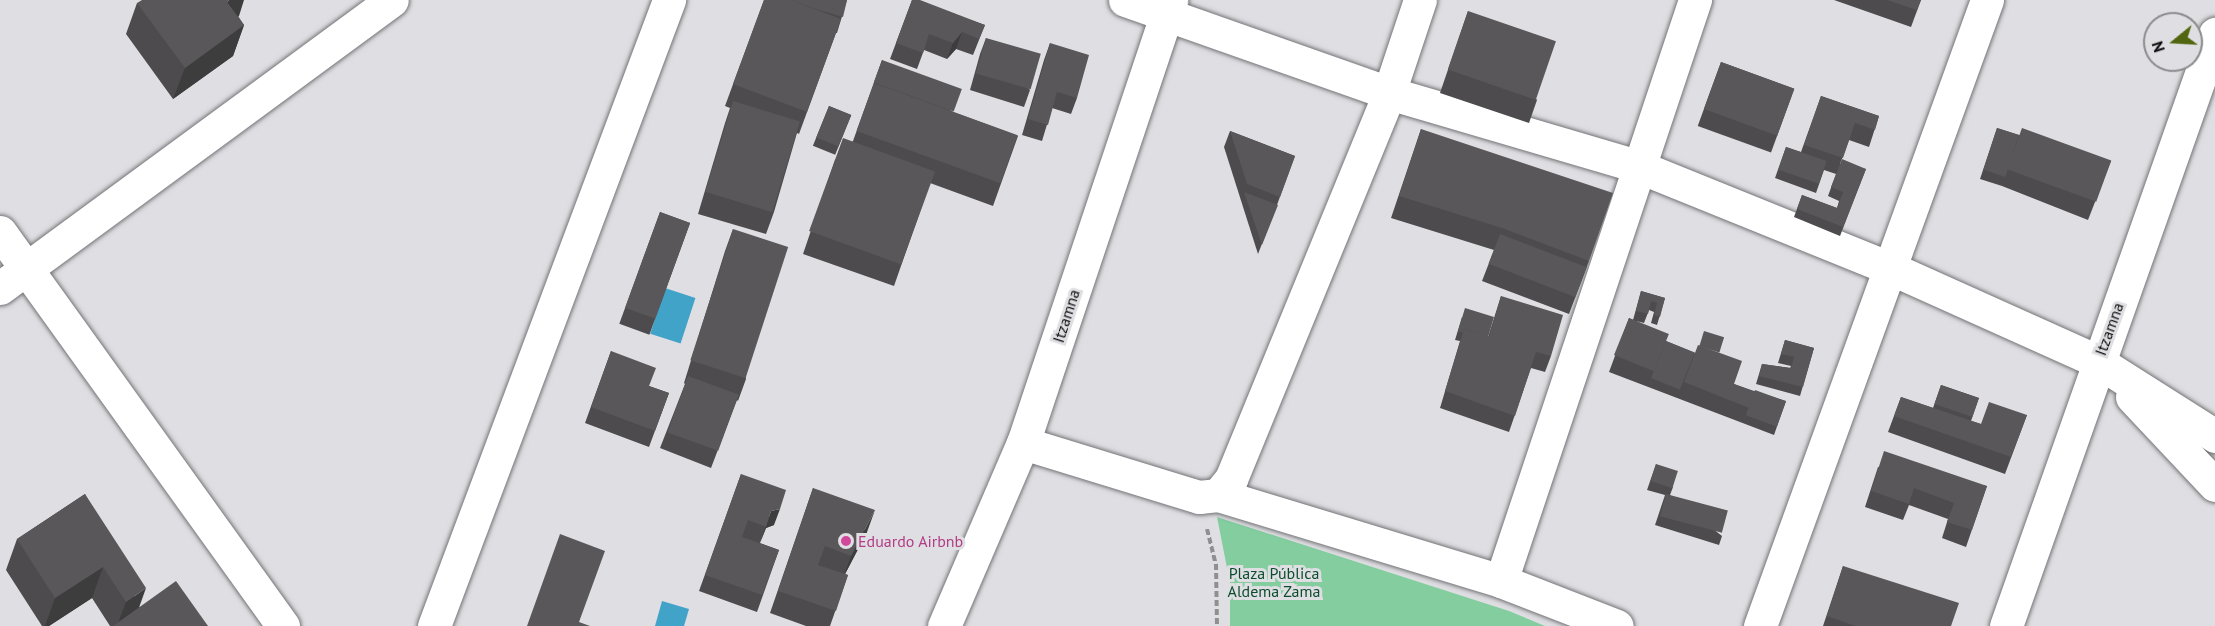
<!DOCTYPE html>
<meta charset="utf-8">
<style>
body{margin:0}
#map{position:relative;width:2215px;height:626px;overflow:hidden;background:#dfdfe3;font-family:"PT Sans",sans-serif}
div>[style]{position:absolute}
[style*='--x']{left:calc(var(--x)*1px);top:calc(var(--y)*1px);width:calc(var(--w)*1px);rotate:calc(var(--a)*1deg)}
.green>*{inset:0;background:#83cd9f}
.water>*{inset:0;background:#42a3c9;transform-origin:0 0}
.path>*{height:4px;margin-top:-2px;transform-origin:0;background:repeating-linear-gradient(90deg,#8f8f92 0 6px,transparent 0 9px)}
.roads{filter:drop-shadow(0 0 2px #737477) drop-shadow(0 0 2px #737477)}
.minor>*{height:33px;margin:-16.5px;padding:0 16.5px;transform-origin:16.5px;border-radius:16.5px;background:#fff}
.wall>*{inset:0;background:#4d4b4d;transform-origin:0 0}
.shaded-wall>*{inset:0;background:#3e3d3e}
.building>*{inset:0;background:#595759;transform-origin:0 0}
.dots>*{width:16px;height:16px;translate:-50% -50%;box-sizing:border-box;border:3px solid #dfdfe3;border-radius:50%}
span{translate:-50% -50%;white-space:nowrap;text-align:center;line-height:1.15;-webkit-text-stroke:6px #dfdfe3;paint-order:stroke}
.street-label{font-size:16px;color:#0c0c0d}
.hotel-label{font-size:16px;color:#b23c85}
.left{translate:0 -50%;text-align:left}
.park-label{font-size:16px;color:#0d4c2d}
.north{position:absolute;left:2143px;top:12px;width:60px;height:60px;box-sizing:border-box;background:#dfdfe3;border:2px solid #8b8b8d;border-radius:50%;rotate:252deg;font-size:16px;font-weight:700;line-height:24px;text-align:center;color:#0c0c0d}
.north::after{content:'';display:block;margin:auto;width:21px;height:27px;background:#526611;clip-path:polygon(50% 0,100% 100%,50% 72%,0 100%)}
</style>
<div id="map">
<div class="green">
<div style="clip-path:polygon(1217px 517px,1509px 611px,1545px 626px,1230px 626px,1230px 583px)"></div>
</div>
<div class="water">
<div style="left:665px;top:288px;width:32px;height:48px;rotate:18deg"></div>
<div style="clip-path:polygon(662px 601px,689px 609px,684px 626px,655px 626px)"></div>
</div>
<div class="path">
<div style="--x:1207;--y:529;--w:36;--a:76"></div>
<div style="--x:1216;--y:564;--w:62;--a:89.1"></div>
</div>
<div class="roads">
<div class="minor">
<div style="--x:1125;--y:0;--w:280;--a:19.4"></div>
<div style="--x:1389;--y:93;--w:259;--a:16.4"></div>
<div style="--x:1637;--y:166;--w:273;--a:22"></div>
<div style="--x:1890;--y:268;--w:227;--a:24.2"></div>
<div style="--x:2097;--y:361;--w:140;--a:32.4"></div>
<div style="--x:0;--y:232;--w:485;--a:54.3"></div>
<div style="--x:0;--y:288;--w:486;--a:-36.3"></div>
<div style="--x:2132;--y:397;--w:121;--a:46.7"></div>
<div style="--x:1023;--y:443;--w:184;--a:17.1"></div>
<div style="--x:1199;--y:497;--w:19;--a:-6"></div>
<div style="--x:1218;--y:495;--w:296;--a:16.9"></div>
<div style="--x:1501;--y:581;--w:124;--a:21.2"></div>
<div style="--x:1218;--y:495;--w:21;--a:-51"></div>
<div style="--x:1231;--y:479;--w:417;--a:-67.7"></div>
<div style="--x:1389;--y:93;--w:98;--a:-71.6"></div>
<div style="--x:1501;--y:581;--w:613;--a:-71.54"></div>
<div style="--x:434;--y:626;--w:669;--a:-69.42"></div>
<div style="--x:944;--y:626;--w:199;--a:-66.7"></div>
<div style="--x:1023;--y:443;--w:467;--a:-71.5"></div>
<div style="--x:1760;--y:626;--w:666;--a:-70.07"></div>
<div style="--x:2006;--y:626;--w:628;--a:-70.55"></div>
</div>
</div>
<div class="wall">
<div style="clip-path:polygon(764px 0,847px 0,837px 33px,836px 33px,799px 134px,797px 133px,774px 212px,766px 234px,698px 214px,725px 123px,730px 108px,725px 106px)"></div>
<div style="clip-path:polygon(912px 0,985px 25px,973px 55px,956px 49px,947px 59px,924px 50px,917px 69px,890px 59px)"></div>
<div style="clip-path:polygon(1834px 0,1921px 0,1911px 27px)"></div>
<div style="clip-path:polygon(137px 3px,239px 16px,238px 16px,244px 25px,233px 56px,173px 99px,126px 34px)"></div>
<div style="clip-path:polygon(1468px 11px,1537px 100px,1529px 123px,1440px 93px)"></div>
<div style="clip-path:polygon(986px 38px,1030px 90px,1024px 107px,970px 90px,980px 54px)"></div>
<div style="clip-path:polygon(1050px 43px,1077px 98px,1071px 114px,1052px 108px,1042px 141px,1022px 135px,1044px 60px)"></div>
<div style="clip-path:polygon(882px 60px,953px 112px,1018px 136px,993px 206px,930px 183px,894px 286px,803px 254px,835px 160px,853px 141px)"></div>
<div style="left:1721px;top:62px;width:78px;height:68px;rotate:20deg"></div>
<div style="clip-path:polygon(1821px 96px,1879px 116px,1869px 147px,1849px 140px,1840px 164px,1866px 169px,1840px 236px,1794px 217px,1802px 195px,1837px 208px,1839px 201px,1828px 196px,1836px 174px,1824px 170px,1816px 193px,1775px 178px,1786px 147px,1801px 152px)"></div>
<div style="left:829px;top:106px;width:24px;height:43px;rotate:22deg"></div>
<div style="clip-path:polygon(1997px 128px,2019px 135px,2111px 161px,2088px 220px,2002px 186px,1980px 179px)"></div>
<div style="clip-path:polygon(1421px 129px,1589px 261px,1569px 314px,1482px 281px,1494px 250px,1391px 218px)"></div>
<div style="clip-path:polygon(1230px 131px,1295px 156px,1274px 213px,1258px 254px,1224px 147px)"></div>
<div style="left:660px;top:212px;width:32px;height:119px;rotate:20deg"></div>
<div style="clip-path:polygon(733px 229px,746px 379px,738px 401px,737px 400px,711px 468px,660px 448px,685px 384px,684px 383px,725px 251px)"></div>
<div style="clip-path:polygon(1641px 291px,1665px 298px,1657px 325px,1651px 323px,1654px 312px,1649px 310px,1644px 323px,1636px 321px,1666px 341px,1695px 353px,1719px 353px,1734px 384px,1754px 391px,1786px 401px,1774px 435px,1609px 372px,1629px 318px,1633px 320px)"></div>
<div style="clip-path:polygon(1501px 296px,1551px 356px,1545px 372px,1531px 368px,1509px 432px,1440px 408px,1460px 341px,1455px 340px,1462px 317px,1488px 337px)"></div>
<div style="clip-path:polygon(1785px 340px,1814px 348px,1800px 396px,1756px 384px,1762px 364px,1790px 368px,1791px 366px,1778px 363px)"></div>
<div style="clip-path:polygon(611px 351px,649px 386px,669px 393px,649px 447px,585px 423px)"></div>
<div style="clip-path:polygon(1941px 385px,1979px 398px,1971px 421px,1981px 424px,2027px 415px,2005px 474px,1888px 432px,1901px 397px,1933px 408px)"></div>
<div style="clip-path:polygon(1656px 464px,1673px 487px,1670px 495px,1722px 536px,1719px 545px,1655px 525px,1665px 495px,1647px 490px)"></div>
<div style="clip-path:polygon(1878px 467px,1987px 486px,1966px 547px,1942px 538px,1948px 519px,1909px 505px,1903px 520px,1865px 507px)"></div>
<div style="clip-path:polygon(741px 474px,774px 525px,766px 528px,760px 543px,779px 550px,757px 612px,699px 591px)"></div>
<div style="clip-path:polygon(813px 488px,867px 532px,845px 574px,848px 575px,830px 626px,806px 626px,770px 613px)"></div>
<div style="clip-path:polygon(85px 494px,139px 607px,208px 626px,110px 626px,92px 598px,49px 626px,42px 626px,6px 570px,17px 539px)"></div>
<div style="clip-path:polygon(1843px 566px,1951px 626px,1823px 626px)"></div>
</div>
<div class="shaded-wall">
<div style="clip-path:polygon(229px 0,244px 0,239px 16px,216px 33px,227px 2px)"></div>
<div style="clip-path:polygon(244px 25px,233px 56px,173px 99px,185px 68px)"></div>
<div style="clip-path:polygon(962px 32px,956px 49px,947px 59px,953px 43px)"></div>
<div style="clip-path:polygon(780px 509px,774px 525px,766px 528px,760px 543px,771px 511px)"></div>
<div style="clip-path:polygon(875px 510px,867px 532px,843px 578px,851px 556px)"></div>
<div style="clip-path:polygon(103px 567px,92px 598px,49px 626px,45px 626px,55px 598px)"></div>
<div style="clip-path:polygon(146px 588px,135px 619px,117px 626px,126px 602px)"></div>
</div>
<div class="building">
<div style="clip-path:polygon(142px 0,229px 0,227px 2px,244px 25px,185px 68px,137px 3px)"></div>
<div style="clip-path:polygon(764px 0,791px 0,841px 19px,807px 112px,733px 84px)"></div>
<div style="clip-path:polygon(791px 0,847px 0,843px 17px,816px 9px)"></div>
<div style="clip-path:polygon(912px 0,920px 0,985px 25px,979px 39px,962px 32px,953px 43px,929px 34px,923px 53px,896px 43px)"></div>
<div style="clip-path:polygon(1887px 0,1921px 0,1917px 10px)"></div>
<div style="left:1468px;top:11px;width:93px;height:62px;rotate:19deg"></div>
<div style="left:986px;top:38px;width:57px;height:37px;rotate:16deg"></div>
<div style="clip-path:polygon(1050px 43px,1089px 55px,1077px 98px,1057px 92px,1048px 125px,1028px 119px)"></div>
<div style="left:882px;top:60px;width:85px;height:24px;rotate:20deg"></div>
<div style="left:1721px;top:62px;width:78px;height:50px;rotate:20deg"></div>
<div style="left:874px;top:83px;width:153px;height:51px;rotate:20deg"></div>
<div style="clip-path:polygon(1821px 96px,1879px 116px,1875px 130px,1855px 123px,1843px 158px,1804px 145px)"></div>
<div style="left:733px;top:101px;width:70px;height:95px;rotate:17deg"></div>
<div style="left:829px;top:106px;width:24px;height:34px;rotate:22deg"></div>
<div style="left:1997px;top:128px;width:23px;height:44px;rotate:18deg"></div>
<div style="left:2022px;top:128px;width:95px;height:44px;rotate:20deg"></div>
<div style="clip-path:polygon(1421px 129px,1613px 193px,1589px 261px,1502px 228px,1399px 196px)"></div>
<div style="clip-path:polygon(1230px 131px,1295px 156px,1280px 197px,1247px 184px)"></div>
<div style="left:843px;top:138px;width:98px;height:99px;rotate:20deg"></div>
<div style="left:1786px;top:147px;width:43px;height:24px;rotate:19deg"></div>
<div style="clip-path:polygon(1842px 159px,1866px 169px,1843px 227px,1797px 209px,1802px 195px,1837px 208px,1843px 192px,1831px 187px)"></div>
<div style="clip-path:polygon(1244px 192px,1278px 205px,1262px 245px)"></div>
<div style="left:660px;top:212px;width:32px;height:102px;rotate:20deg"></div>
<div style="left:733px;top:229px;width:58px;height:138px;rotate:18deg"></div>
<div style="left:1500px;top:234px;width:93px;height:32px;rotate:21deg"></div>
<div style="clip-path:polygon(1641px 291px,1665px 298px,1660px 317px,1654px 315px,1657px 303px,1651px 301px,1648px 314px,1636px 311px)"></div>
<div style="clip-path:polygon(1501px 296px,1563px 315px,1551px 356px,1536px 352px,1515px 416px,1445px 391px,1464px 329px,1489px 337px)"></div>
<div style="clip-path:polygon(1465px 308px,1494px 317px,1488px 337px,1464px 329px,1463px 333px,1458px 331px)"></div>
<div style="left:1629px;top:318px;width:43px;height:40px;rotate:22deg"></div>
<div style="left:1704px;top:331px;width:21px;height:16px;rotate:17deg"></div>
<div style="clip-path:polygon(1785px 340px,1814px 348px,1803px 387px,1759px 376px,1762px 364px,1791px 368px,1794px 357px,1781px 354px)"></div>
<div style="left:1666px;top:341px;width:31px;height:40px;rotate:22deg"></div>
<div style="clip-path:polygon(1698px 345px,1742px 361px,1734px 384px,1755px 392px,1749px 408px,1684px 382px)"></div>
<div style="clip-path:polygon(611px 351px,656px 368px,649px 386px,669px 393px,655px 431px,591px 407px)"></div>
<div style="left:688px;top:376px;width:54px;height:60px;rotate:20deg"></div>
<div style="left:1941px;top:385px;width:40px;height:20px;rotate:19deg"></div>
<div style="left:1755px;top:390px;width:33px;height:27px;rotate:20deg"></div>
<div style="clip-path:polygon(1901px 397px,1981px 424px,1989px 402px,2027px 415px,2011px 457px,1894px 416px)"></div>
<div style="clip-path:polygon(1884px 451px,1987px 486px,1972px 530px,1947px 522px,1954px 503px,1914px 488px,1909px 504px,1871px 491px)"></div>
<div style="left:1656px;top:464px;width:23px;height:18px;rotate:18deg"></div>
<div style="clip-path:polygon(741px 474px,786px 490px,780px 509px,771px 511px,766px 527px,748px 520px,742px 537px,779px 550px,762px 595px,705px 575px)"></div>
<div style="clip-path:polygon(813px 488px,875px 510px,851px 556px,825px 546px,818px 565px,848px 575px,836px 611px,778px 591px)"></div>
<div style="clip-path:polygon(85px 494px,146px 588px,126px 602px,103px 567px,55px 598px,17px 539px)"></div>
<div style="left:1666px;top:494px;width:64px;height:23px;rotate:15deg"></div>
<div style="clip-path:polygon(560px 534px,605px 551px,579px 622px,590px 626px,527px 626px)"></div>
<div style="clip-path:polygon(1843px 566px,1959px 603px,1951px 626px,1855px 626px,1827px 616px)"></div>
<div style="clip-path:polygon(176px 581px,208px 626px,113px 626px)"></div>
</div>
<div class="dots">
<div style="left:846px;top:541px;background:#d1479c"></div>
</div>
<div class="street-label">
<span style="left:1066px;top:316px;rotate:-72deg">Itzamna</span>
<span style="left:2109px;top:329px;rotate:-70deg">Itzamna</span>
</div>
<div class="hotel-label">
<span class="left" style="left:858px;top:541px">Eduardo Airbnb</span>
</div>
<div class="park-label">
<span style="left:1274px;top:582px">Plaza Pública<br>Aldema Zama</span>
</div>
<div class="north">N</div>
</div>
